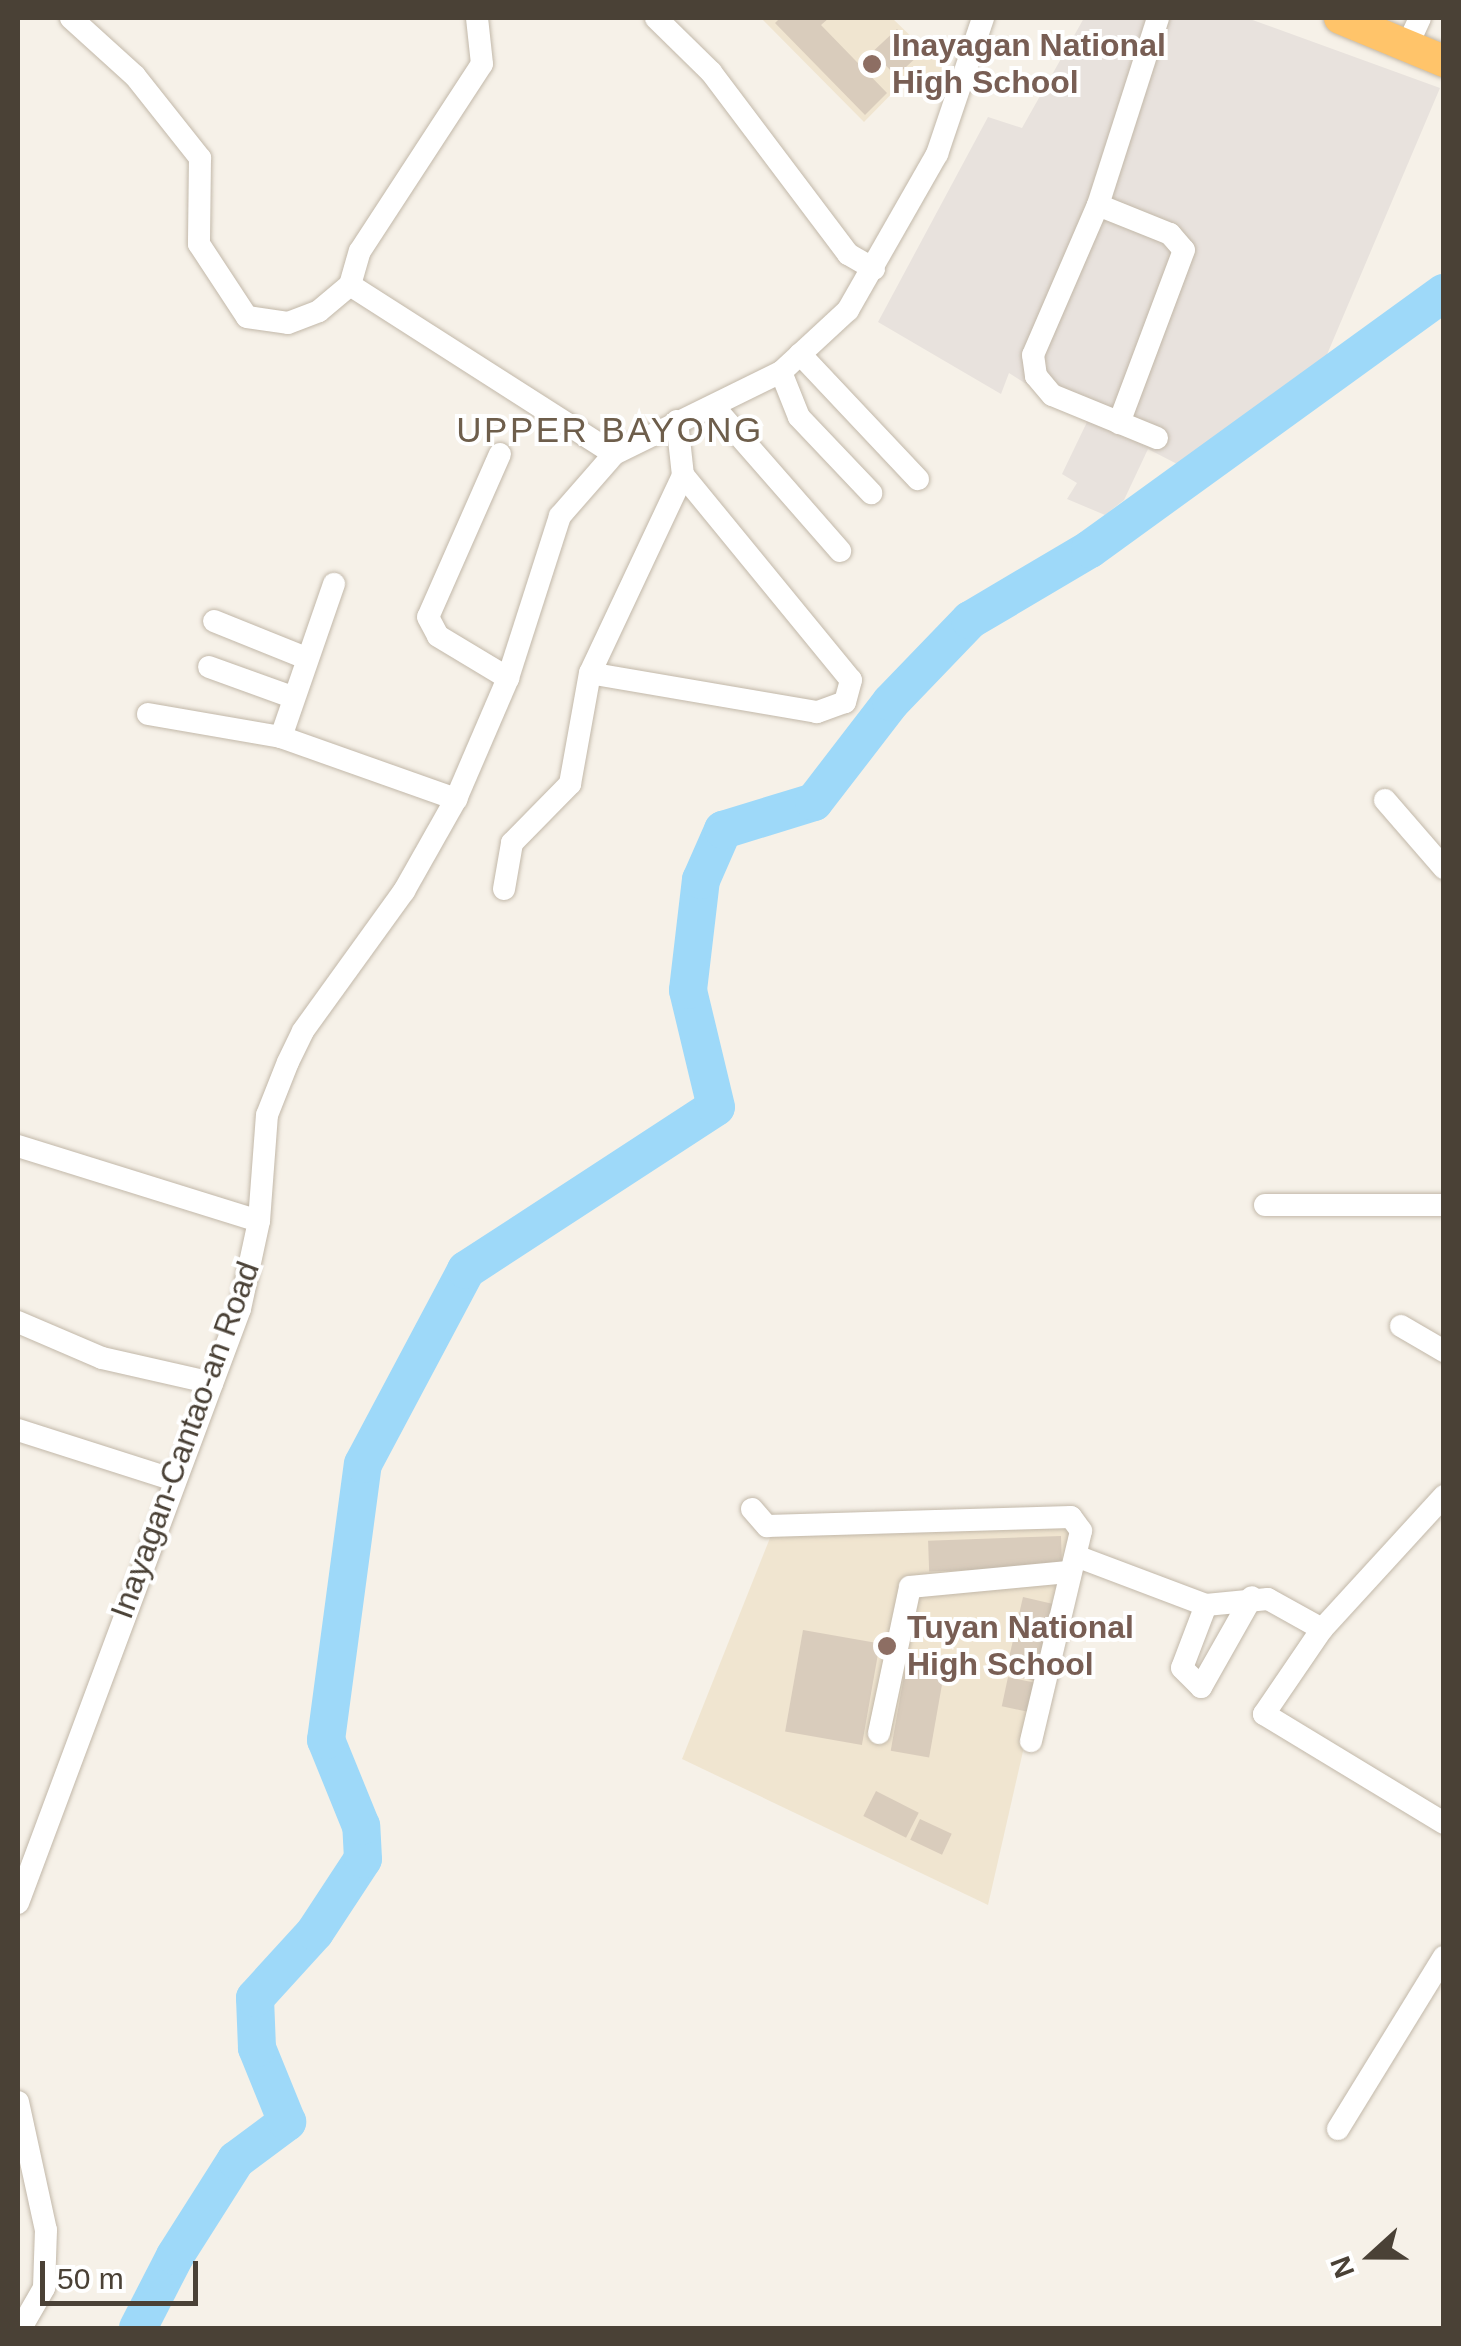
<!DOCTYPE html>
<style>
body{margin:0}
#map{position:relative;width:1461px;height:2346px;overflow:hidden;background:#f6f1e8;font-family:Helvetica,sans-serif}
div>[style]{position:absolute}
[style*='--x']{left:calc(var(--x)*1px);top:calc(var(--y)*1px);width:calc(var(--w)*1px);rotate:calc(var(--a)*1deg)}
.industrial>*{inset:0;background:#e8e2dd}
.education>*{inset:0;background:#f0e5d0}
.river>*{height:38px;margin:-19px;padding:0 19px;transform-origin:19px;border-radius:19px;background:#9ed9f9}
.building>*{inset:0;background:#d9ccbc;transform-origin:0 0}
.roads{filter:drop-shadow(0 0 2px #c2b8a9) drop-shadow(0 0 2px #c2b8a9)}
.minor>*{height:22px;margin:-11px;padding:0 11px;transform-origin:11px;border-radius:11px;background:#fff}
.highway>*{height:32px;margin:-16px;padding:0 16px;transform-origin:16px;border-radius:16px;background:#ffc46a}
.dots>*{width:28px;height:28px;translate:-50% -50%;box-sizing:border-box;border:5px solid #fff;border-radius:50%}
span{translate:-50% -50%;white-space:nowrap;text-align:center;line-height:1.15;-webkit-text-stroke:8px #fff;paint-order:stroke}
.education-label{font-size:32px;color:#785e54;font-weight:700}
.left{translate:0 -50%;text-align:left}
.street-label{font-size:32px;color:#4a4136}
.neighbourhood-label{font-size:35px;color:#6e5e4b;letter-spacing:2.5px}
.frame{position:absolute;inset:0;border:20px solid #4a4136;pointer-events:none}
.north{position:absolute;left:1321px;top:2206px;width:100px;height:100px;-webkit-text-stroke:8px #fff;paint-order:stroke;rotate:249deg;font-size:28px;font-weight:700;line-height:40px;text-align:center;color:#4a4136}
.north::after{content:'';display:block;margin:auto;width:35px;height:45px;background:#4a4136;clip-path:polygon(50% 0,100% 100%,50% 72%,0 100%)}
.scale{position:absolute;left:40px;top:2261px;width:158px;height:45px;box-sizing:border-box;border:5px solid #4a4136;border-top:0;padding-left:12px;font-size:30px;line-height:35px;white-space:nowrap;color:#4a4136;-webkit-text-stroke:8px #fff;paint-order:stroke}
</style>
<div id="map">
<div class="industrial">
<div style="clip-path:polygon(1084px 18px,1247px 18px,1440px 88px,1320px 371px,1183px 467px,1148px 449px,1124px 500px,1105px 515px,1067px 499px,1077px 483px,1062px 474px,1087px 422px,1009px 373px,1001px 394px,878px 322px,988px 117px,1022px 128px)"></div>
</div>
<div class="education">
<div style="clip-path:polygon(761px 18px,892px 18px,948px 72px,938px 96px,910px 75px,864px 122px)"></div>
<div style="clip-path:polygon(1074px 1527px,988px 1905px,682px 1759px,772px 1533px)"></div>
</div>
<div class="river">
<div style="--x:138;--y:2328;--w:81;--a:-62.8"></div>
<div style="--x:175;--y:2256;--w:114;--a:-57.6"></div>
<div style="--x:236;--y:2160;--w:64;--a:-36.7"></div>
<div style="--x:287;--y:2122;--w:80;--a:-112.1"></div>
<div style="--x:257;--y:2048;--w:50;--a:-92.3"></div>
<div style="--x:255;--y:1998;--w:89;--a:-47.7"></div>
<div style="--x:315;--y:1932;--w:87;--a:-56.7"></div>
<div style="--x:363;--y:1859;--w:33;--a:-93"></div>
<div style="--x:361;--y:1826;--w:93;--a:-112.1"></div>
<div style="--x:326;--y:1740;--w:278;--a:-82.4"></div>
<div style="--x:363;--y:1464;--w:220;--a:-62"></div>
<div style="--x:466;--y:1270;--w:298;--a:-33.1"></div>
<div style="--x:716;--y:1107;--w:120;--a:-103.5"></div>
<div style="--x:688;--y:990;--w:111;--a:-83.3"></div>
<div style="--x:701;--y:880;--w:55;--a:-66.3"></div>
<div style="--x:723;--y:830;--w:95;--a:-17.1"></div>
<div style="--x:814;--y:802;--w:126;--a:-52.4"></div>
<div style="--x:891;--y:702;--w:114;--a:-46.1"></div>
<div style="--x:970;--y:620;--w:139;--a:-30.6"></div>
<div style="--x:1090;--y:549;--w:437;--a:-35.9"></div>
</div>
<div class="building">
<div style="clip-path:polygon(780px 18px,829px 18px,821px 25px,887px 93px,865px 115px,775px 23px)"></div>
<div style="left:897px;top:29px;width:34px;height:33px;rotate:47deg"></div>
<div style="left:1061px;top:1536px;width:31px;height:133px;rotate:88deg"></div>
<div style="left:1023px;top:1597px;width:31px;height:79px;rotate:13deg"></div>
<div style="left:803px;top:1630px;width:78px;height:103px;rotate:10deg"></div>
<div style="left:906px;top:1664px;width:39px;height:88px;rotate:10deg"></div>
<div style="left:1008px;top:1677px;width:30px;height:30px;rotate:12deg"></div>
<div style="left:876px;top:1791px;width:48px;height:28px;rotate:27deg"></div>
<div style="left:920px;top:1819px;width:35px;height:23px;rotate:25deg"></div>
</div>
<div class="roads">
<div class="minor">
<div style="--x:71;--y:18;--w:86;--a:42.2"></div>
<div style="--x:135;--y:76;--w:105;--a:51.6"></div>
<div style="--x:200;--y:158;--w:86;--a:90.7"></div>
<div style="--x:199;--y:244;--w:87;--a:56.7"></div>
<div style="--x:247;--y:317;--w:41;--a:8.3"></div>
<div style="--x:288;--y:323;--w:33;--a:-21"></div>
<div style="--x:319;--y:311;--w:40;--a:-40"></div>
<div style="--x:350;--y:285;--w:313;--a:32.6"></div>
<div style="--x:656;--y:18;--w:77;--a:44.5"></div>
<div style="--x:711;--y:72;--w:228;--a:53"></div>
<div style="--x:848;--y:254;--w:30;--a:30"></div>
<div style="--x:1407;--y:46;--w:31;--a:-65"></div>
<div style="--x:1098;--y:205;--w:78;--a:21.9"></div>
<div style="--x:1170;--y:234;--w:21;--a:49"></div>
<div style="--x:1184;--y:250;--w:185;--a:110.6"></div>
<div style="--x:350;--y:285;--w:35;--a:-74"></div>
<div style="--x:360;--y:251;--w:223;--a:-56.9"></div>
<div style="--x:482;--y:64;--w:46;--a:-96.2"></div>
<div style="--x:800;--y:354;--w:172;--a:46.7"></div>
<div style="--x:781;--y:372;--w:48;--a:68.2"></div>
<div style="--x:799;--y:417;--w:105;--a:46.5"></div>
<div style="--x:715;--y:408;--w:190;--a:48.8"></div>
<div style="--x:677;--y:421;--w:54;--a:83.7"></div>
<div style="--x:1157;--y:438;--w:113;--a:-157.7"></div>
<div style="--x:1052;--y:395;--w:25;--a:-130"></div>
<div style="--x:1036;--y:376;--w:21;--a:-98"></div>
<div style="--x:1033;--y:355;--w:163;--a:-66.6"></div>
<div style="--x:1098;--y:205;--w:196;--a:-72.2"></div>
<div style="--x:500;--y:454;--w:178;--a:113.8"></div>
<div style="--x:428;--y:617;--w:21;--a:62"></div>
<div style="--x:438;--y:636;--w:82;--a:31"></div>
<div style="--x:214;--y:621;--w:99;--a:21.9"></div>
<div style="--x:209;--y:667;--w:88;--a:19.9"></div>
<div style="--x:148;--y:714;--w:135;--a:9.8"></div>
<div style="--x:281;--y:737;--w:186;--a:19.5"></div>
<div style="--x:281;--y:737;--w:162;--a:-70.9"></div>
<div style="--x:1385;--y:800;--w:90;--a:49.1"></div>
<div style="--x:504;--y:889;--w:47;--a:-80.1"></div>
<div style="--x:512;--y:843;--w:83;--a:-45.5"></div>
<div style="--x:570;--y:784;--w:113;--a:-79.8"></div>
<div style="--x:590;--y:673;--w:219;--a:-64.8"></div>
<div style="--x:683;--y:475;--w:265;--a:50.7"></div>
<div style="--x:851;--y:680;--w:23;--a:105"></div>
<div style="--x:845;--y:702;--w:30;--a:160"></div>
<div style="--x:817;--y:712;--w:230;--a:-170.3"></div>
<div style="--x:18;--y:1146;--w:252;--a:17.3"></div>
<div style="--x:1265;--y:1205;--w:179;--a:0"></div>
<div style="--x:18;--y:1322;--w:91;--a:23.2"></div>
<div style="--x:102;--y:1358;--w:113;--a:12.8"></div>
<div style="--x:1401;--y:1326;--w:50;--a:30.2"></div>
<div style="--x:18;--y:1430;--w:165;--a:17.7"></div>
<div style="--x:1444;--y:1496;--w:180;--a:132.5"></div>
<div style="--x:1322;--y:1629;--w:103;--a:124.3"></div>
<div style="--x:1264;--y:1714;--w:210;--a:31.2"></div>
<div style="--x:752;--y:1509;--w:23;--a:49"></div>
<div style="--x:767;--y:1526;--w:304;--a:-1.7"></div>
<div style="--x:1071;--y:1517;--w:17;--a:54"></div>
<div style="--x:1081;--y:1531;--w:216;--a:103.4"></div>
<div style="--x:1076;--y:1556;--w:139;--a:20.7"></div>
<div style="--x:1206;--y:1605;--w:62;--a:-5.5"></div>
<div style="--x:1268;--y:1599;--w:62;--a:29.1"></div>
<div style="--x:1206;--y:1605;--w:67;--a:110.9"></div>
<div style="--x:1182;--y:1668;--w:27;--a:45"></div>
<div style="--x:1201;--y:1687;--w:103;--a:-60.5"></div>
<div style="--x:879;--y:1733;--w:149;--a:-78"></div>
<div style="--x:910;--y:1587;--w:161;--a:-5.4"></div>
<div style="--x:18;--y:1903;--w:634;--a:-69.51"></div>
<div style="--x:240;--y:1309;--w:90;--a:-77.8"></div>
<div style="--x:259;--y:1221;--w:106;--a:-85.7"></div>
<div style="--x:267;--y:1115;--w:57;--a:-68.4"></div>
<div style="--x:288;--y:1062;--w:34;--a:-64"></div>
<div style="--x:303;--y:1031;--w:173;--a:-54.2"></div>
<div style="--x:404;--y:891;--w:106;--a:-60.5"></div>
<div style="--x:456;--y:799;--w:132;--a:-66.7"></div>
<div style="--x:508;--y:678;--w:170;--a:-72.2"></div>
<div style="--x:560;--y:516;--w:82;--a:-48.9"></div>
<div style="--x:614;--y:454;--w:186;--a:-26.2"></div>
<div style="--x:781;--y:372;--w:91;--a:-42.8"></div>
<div style="--x:848;--y:310;--w:180;--a:-60.3"></div>
<div style="--x:937;--y:154;--w:144;--a:-71.3"></div>
<div style="--x:18;--y:2102;--w:131;--a:77.7"></div>
<div style="--x:46;--y:2230;--w:58;--a:92"></div>
<div style="--x:44;--y:2288;--w:46;--a:119.9"></div>
<div style="--x:1338;--y:2129;--w:202;--a:-58.4"></div>
</div>
<div class="highway">
<div style="--x:1340;--y:18;--w:113;--a:22.5"></div>
</div>
</div>
<div class="dots">
<div style="left:872px;top:64px;background:#8d6e63"></div>
<div style="left:887px;top:1646px;background:#8d6e63"></div>
</div>
<div class="education-label">
<span class="left" style="left:892px;top:64px">Inayagan National<br>High School</span>
<span class="left" style="left:907px;top:1646px">Tuyan National<br>High School</span>
</div>
<div class="street-label">
<span style="left:185px;top:1440px;rotate:-70deg">Inayagan-Cantao-an Road</span>
</div>
<div class="neighbourhood-label">
<span style="left:610px;top:430px">UPPER BAYONG</span>
</div>
<div class="frame"></div>
<div class="north">N</div>
<div class="scale">50 m</div>
</div>
